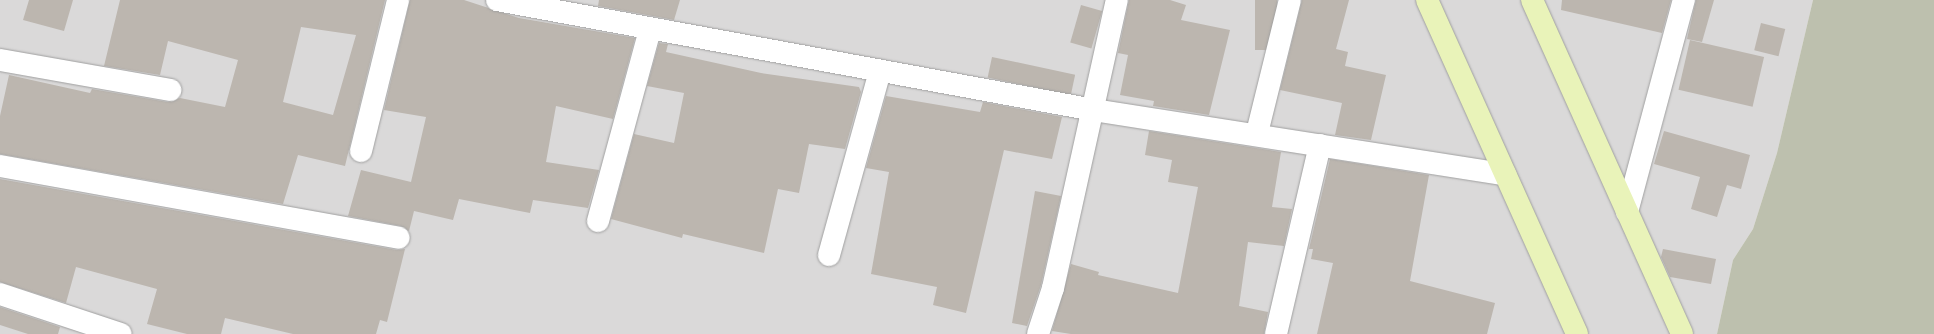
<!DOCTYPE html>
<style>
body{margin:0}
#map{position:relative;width:1934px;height:334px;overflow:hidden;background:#eceae2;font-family:Helvetica,sans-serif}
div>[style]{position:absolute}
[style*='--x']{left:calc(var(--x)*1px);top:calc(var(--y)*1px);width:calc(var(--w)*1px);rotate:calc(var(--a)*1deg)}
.residential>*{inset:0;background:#dad9d9}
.construction>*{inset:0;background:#bdc0ae}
.building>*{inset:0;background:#bcb6af;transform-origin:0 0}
.roads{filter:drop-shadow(0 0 1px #a0a0a0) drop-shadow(0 0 1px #a0a0a0)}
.street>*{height:22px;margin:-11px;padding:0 11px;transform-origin:11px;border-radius:11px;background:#fff}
.secondary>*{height:22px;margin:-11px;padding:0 11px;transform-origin:11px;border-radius:11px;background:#e9f3b9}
span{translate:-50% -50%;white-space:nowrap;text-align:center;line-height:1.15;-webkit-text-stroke:3.5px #fff;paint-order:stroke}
</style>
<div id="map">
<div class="residential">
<div style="clip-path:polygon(0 0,1813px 0,1777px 153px,1753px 229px,1733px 260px,1717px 334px,0 334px)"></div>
</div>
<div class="construction">
<div style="clip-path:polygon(1813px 0,1934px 0,1934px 334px,1717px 334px,1733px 260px,1753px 229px,1777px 153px)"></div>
</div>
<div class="building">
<div style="clip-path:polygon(29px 0,73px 0,64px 31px,23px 20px)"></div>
<div style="clip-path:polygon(evenodd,120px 0,385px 0,345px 166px,298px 155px,283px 204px,0 154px,0 116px,9px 75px,90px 93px,92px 89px,168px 102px,180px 98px,225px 107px,238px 60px,168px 41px,160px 75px,104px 66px,120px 0,301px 27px,356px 35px,333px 115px,283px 102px,301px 27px)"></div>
<div style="clip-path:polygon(410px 0,464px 0,519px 18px,635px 38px,613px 119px,556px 106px,546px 162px,599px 170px,588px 208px,533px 200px,530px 213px,459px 199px,453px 220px,414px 211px,409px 231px,401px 226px,348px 216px,361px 170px,411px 182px,426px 117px,384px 110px)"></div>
<div style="clip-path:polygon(599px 0,680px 0,674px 20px,598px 6px)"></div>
<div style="clip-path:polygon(1129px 0,1170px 0,1186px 5px,1181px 20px,1230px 30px,1209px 115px,1153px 106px,1154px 101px,1120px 95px,1128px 55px,1118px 53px)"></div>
<div style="left:1255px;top:0;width:22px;height:50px"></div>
<div style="clip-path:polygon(1302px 0,1349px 0,1336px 49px,1348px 52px,1345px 66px,1386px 75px,1371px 140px,1335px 135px,1342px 103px,1280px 90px)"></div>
<div style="clip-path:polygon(1562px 0,1671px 0,1662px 33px,1561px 10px)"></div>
<div style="clip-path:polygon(1696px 0,1714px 0,1702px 42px,1687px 39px)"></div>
<div style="left:1081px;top:5px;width:22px;height:39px;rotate:16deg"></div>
<div style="left:1761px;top:23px;width:25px;height:28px;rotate:14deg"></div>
<div style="left:1690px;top:40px;width:76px;height:51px;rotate:13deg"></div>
<div style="clip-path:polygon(659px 43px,668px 44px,666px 52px,761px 73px,859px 87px,861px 92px,845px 149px,809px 144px,799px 193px,778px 189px,764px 253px,683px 234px,682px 238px,611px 219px,634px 134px,674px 143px,684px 93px,647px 86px)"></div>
<div style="left:992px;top:57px;width:85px;height:21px;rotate:12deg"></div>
<div style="clip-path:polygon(886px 96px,980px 112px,983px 102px,1062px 117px,1052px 159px,1004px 150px,966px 313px,933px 305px,937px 287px,871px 274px,889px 172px,866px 168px)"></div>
<div style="clip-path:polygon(1149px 131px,1281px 152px,1272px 207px,1292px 209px,1284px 246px,1248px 242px,1239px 306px,1268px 312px,1264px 334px,1071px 334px,1052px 331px,1071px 264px,1099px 272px,1098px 275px,1178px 293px,1198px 187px,1168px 182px,1172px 160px,1145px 155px)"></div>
<div style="clip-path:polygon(1664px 131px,1750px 155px,1741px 189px,1727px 185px,1717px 217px,1691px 209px,1700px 177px,1654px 164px)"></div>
<div style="clip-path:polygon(1330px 159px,1429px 175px,1410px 281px,1495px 303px,1487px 334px,1317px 334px,1333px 263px,1311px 259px,1313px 249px,1309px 249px)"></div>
<div style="clip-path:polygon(0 179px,397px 250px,405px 249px,387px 322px,380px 320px,376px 334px,293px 334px,225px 318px,221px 334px,187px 334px,147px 324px,157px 289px,76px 267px,66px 303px,0 282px)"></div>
<div style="clip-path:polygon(1035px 191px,1061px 196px,1041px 285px,1027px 326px,1012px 323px)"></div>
<div style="clip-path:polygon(1663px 249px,1716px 259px,1711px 284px,1670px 277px,1661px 257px)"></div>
<div style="clip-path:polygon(0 307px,60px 327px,58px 334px,28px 334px,0 325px)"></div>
</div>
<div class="roads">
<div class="street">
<div style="--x:497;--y:0;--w:607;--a:10.44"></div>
<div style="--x:1094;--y:110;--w:416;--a:8.9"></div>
<div style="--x:0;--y:60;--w:173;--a:10"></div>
<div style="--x:1257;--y:133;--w:137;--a:-76.1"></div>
<div style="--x:361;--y:151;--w:155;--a:-76.2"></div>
<div style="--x:0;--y:166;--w:405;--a:10.2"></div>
<div style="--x:1627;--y:212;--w:220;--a:-75"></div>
<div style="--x:598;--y:221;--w:199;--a:-74.8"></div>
<div style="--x:829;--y:255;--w:191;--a:-74.5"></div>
<div style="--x:0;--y:294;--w:127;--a:18.3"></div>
<div style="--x:1038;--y:334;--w:48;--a:-71.9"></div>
<div style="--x:1053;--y:288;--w:295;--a:-77.5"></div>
<div style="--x:1276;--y:334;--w:194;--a:-76.9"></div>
</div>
<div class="secondary">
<div style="--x:1427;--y:0;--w:366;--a:65.8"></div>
<div style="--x:1532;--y:0;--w:366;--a:65.8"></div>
</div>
</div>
</div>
